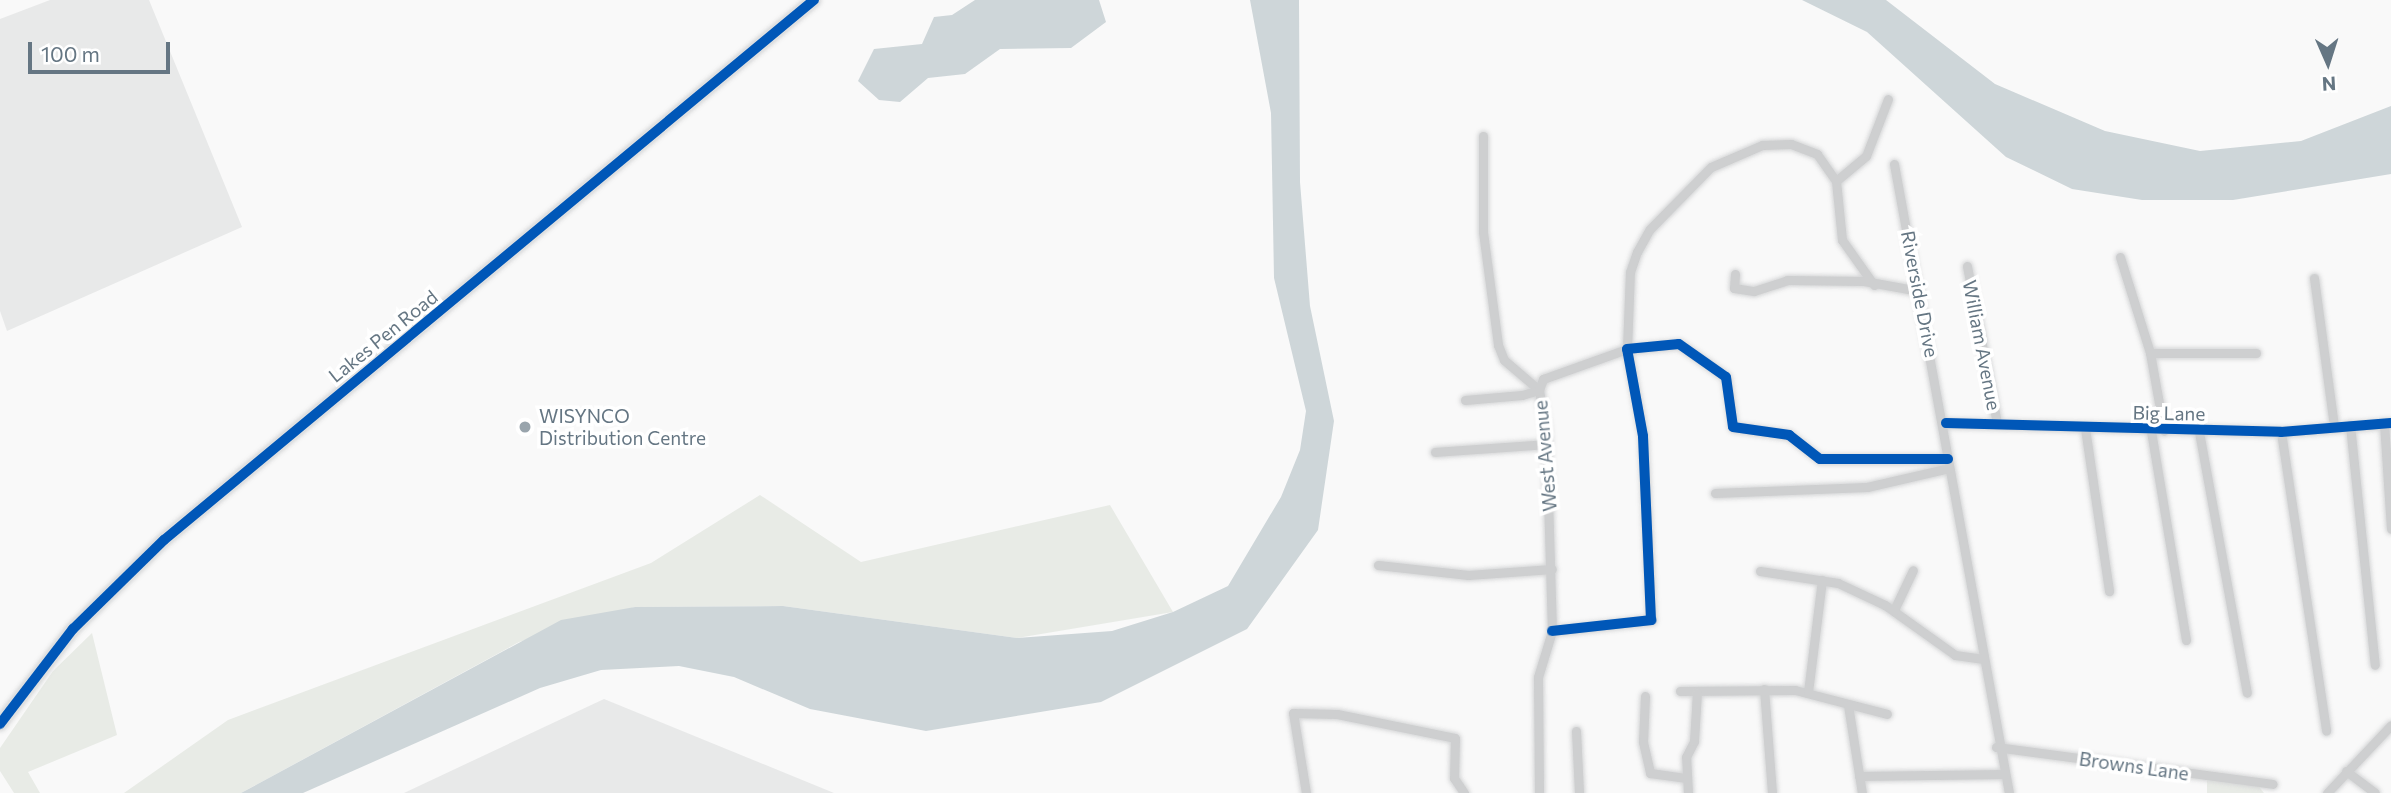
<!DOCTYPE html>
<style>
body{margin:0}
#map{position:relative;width:2391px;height:793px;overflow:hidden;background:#f9f9f9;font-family:Commissioner,sans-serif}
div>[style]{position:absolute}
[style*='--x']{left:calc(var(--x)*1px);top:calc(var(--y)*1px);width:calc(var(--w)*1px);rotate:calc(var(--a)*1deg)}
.built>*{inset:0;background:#e8e9e9}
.green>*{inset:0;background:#e8ebe6}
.water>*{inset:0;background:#ced6d9}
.roads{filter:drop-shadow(0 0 2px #d5d6d7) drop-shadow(0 0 2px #d5d6d7)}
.street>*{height:9px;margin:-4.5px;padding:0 4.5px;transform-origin:4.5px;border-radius:4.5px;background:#cecfd0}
.secondary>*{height:12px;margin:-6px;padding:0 6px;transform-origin:6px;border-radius:6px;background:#e1e2e2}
.cycleway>*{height:10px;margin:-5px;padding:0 5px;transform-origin:5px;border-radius:5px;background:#0057b8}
.dots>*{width:19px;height:19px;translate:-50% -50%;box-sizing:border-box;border:4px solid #fff;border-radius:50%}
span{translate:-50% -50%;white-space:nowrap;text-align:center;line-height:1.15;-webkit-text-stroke:7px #fff;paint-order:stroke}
.street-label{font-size:19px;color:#657683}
.poi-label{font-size:19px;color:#657683}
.left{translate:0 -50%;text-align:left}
.north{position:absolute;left:2293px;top:28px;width:70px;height:70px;-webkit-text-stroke:5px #fff;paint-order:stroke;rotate:177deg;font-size:19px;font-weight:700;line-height:28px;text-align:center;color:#657683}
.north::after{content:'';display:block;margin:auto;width:24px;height:32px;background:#657683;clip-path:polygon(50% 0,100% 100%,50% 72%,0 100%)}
.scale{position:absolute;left:28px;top:42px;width:142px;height:32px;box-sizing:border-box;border:4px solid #657683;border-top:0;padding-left:9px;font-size:21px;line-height:24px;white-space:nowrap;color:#657683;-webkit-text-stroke:5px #fff;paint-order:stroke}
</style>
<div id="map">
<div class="built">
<div style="clip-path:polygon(50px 0,149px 0,242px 227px,7px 331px,0 311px,0 19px)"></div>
<div style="clip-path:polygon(604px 699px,834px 793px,404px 793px)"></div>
</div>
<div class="green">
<div style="clip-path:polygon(760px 495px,861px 562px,1110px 505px,1173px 612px,1017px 638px,783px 606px,635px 607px,519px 642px,241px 793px,124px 793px,228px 720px,651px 563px)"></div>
<div style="clip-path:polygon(92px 633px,117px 735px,28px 772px,40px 793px,14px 793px,0 771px,0 748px,53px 671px)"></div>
<div style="clip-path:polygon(2207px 773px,2253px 779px,2264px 793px,2207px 793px)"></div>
</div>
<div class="water">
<div style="clip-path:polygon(975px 0,1099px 0,1106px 22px,1071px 48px,1000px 49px,965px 74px,928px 78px,900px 102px,879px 100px,858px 81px,874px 49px,922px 44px,934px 17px,952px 15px)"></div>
<div style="clip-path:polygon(1250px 0,1299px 0,1300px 182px,1310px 306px,1334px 421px,1318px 530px,1247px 629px,1101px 702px,926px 731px,810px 709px,734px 677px,679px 666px,601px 670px,540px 688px,303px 793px,241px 793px,561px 620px,635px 607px,783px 606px,1017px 638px,1112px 631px,1173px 612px,1228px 586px,1281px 497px,1300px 450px,1306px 411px,1274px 278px,1271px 113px)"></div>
<div style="clip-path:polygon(1802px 0,1886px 0,1995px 84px,2105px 131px,2200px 151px,2301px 141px,2391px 106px,2391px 174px,2233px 200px,2142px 200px,2072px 189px,2006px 157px,1867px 32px)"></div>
</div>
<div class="roads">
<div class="street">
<div style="--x:1483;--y:136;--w:96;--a:90"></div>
<div style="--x:1483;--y:232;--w:114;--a:82.4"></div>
<div style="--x:1498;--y:345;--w:16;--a:68"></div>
<div style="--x:1504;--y:360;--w:46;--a:40.6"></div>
<div style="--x:1539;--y:390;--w:41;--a:80.1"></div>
<div style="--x:1546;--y:430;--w:201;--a:88.3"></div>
<div style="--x:1552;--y:631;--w:48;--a:106.9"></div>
<div style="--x:1538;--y:677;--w:116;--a:89.5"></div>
<div style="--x:1894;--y:164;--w:639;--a:79.64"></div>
<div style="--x:2120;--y:257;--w:101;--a:72.6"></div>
<div style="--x:2150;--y:353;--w:79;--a:79.8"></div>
<div style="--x:1967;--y:266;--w:160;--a:79.2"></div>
<div style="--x:1735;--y:274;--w:14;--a:94"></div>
<div style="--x:1734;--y:288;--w:20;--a:9"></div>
<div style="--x:1754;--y:291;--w:35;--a:-18"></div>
<div style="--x:1787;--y:280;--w:77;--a:0.7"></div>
<div style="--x:1864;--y:281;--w:56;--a:10.3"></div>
<div style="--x:2314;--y:278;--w:149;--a:82.3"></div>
<div style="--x:1874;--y:285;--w:55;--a:-125.4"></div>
<div style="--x:1842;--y:240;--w:59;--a:-95.8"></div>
<div style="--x:1836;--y:181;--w:39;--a:-40"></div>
<div style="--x:1866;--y:156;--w:61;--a:-68.9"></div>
<div style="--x:2150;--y:353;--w:106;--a:0"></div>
<div style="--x:1465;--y:400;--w:57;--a:-5"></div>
<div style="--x:1522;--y:395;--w:18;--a:-16"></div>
<div style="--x:1539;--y:390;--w:12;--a:-70"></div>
<div style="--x:1543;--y:379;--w:89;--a:-19.7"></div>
<div style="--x:1627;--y:349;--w:77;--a:-87.8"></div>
<div style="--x:1630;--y:272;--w:21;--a:-71"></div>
<div style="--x:1637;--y:252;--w:26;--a:-61"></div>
<div style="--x:1650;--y:229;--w:87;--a:-45.5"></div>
<div style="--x:1711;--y:167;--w:56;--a:-23.3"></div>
<div style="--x:1762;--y:145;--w:29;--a:-2"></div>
<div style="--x:1791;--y:144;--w:28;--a:21"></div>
<div style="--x:1817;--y:154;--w:33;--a:55"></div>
<div style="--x:1946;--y:423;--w:335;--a:1.5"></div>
<div style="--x:2281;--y:432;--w:110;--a:-4.7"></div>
<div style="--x:2384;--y:423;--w:106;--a:86.2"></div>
<div style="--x:2350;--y:425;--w:241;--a:84.1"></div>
<div style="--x:2085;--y:428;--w:165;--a:81.6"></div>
<div style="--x:2151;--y:431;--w:212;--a:80.5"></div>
<div style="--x:2199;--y:432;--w:265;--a:79.6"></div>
<div style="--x:2281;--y:432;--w:302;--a:81.4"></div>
<div style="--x:1435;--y:452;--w:112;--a:-4.1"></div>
<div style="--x:1715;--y:493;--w:152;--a:-2.3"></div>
<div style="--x:1867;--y:487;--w:84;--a:-13"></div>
<div style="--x:1378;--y:565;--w:91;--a:6.3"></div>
<div style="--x:1468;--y:575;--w:84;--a:-4.1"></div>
<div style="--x:1760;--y:571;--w:79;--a:8.7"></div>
<div style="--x:1838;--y:583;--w:52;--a:25.1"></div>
<div style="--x:1885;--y:605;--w:86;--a:35.5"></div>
<div style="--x:1955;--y:655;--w:29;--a:8"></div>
<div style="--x:1894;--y:610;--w:44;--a:-64.6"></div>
<div style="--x:1552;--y:631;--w:100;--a:-6.3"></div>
<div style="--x:1651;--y:620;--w:184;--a:-92.5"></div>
<div style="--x:1643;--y:436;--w:88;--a:-100.4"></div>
<div style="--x:1627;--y:349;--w:52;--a:-5.5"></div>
<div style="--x:1679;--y:344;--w:57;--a:35.1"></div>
<div style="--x:1726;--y:377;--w:50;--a:82"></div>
<div style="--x:1733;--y:427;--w:57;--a:8.1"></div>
<div style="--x:1789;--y:435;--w:39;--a:38"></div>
<div style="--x:1820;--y:459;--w:128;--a:0"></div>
<div style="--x:1764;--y:689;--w:104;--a:85.6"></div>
<div style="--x:1680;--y:691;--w:115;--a:-0.5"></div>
<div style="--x:1795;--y:690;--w:95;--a:14.6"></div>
<div style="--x:1808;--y:692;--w:113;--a:-82.9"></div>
<div style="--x:1645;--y:696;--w:46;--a:92.5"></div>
<div style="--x:1643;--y:742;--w:32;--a:77"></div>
<div style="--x:1650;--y:773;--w:37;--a:8"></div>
<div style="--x:1848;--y:705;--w:89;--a:81"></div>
<div style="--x:1576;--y:731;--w:62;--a:87.2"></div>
<div style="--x:1996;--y:747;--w:279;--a:7.6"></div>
<div style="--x:2346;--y:771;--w:36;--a:37"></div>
<div style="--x:1859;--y:776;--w:146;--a:-0.8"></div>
<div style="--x:1306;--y:793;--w:81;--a:-99.2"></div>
<div style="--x:1293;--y:713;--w:44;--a:1.3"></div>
<div style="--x:1337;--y:714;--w:120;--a:11.5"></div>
<div style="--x:1455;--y:738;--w:40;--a:91.4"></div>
<div style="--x:1454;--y:778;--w:18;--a:56"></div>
<div style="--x:1688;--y:793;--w:36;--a:-93"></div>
<div style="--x:1686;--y:757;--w:18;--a:-63"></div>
<div style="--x:1694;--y:741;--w:49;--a:-86.5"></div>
<div style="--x:2327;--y:793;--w:93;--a:-46.7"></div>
</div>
<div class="secondary">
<div style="--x:0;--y:724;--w:120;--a:-52.5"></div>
<div style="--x:73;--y:629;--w:127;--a:-44.4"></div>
<div style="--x:164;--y:540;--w:845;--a:-39.72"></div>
</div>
</div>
<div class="cycleway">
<div style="--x:1946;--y:423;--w:335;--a:1.5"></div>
<div style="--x:2281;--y:432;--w:110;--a:-4.7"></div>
<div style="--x:1552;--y:631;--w:100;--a:-6.3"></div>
<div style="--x:1651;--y:620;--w:184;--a:-92.5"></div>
<div style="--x:1643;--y:436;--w:88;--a:-100.4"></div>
<div style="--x:1627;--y:349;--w:52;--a:-5.5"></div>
<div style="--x:1679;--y:344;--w:57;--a:35.1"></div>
<div style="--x:1726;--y:377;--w:50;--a:82"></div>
<div style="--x:1733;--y:427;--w:57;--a:8.1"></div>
<div style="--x:1789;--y:435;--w:39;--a:38"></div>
<div style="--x:1820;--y:459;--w:128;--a:0"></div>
<div style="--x:0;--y:724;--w:120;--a:-52.5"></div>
<div style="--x:73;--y:629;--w:127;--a:-44.4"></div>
<div style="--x:164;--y:540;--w:845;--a:-39.72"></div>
</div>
<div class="dots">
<div style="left:525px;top:427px;background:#99a4ac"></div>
</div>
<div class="street-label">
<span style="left:1920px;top:294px;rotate:79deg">Riverside Drive</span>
<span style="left:383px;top:336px;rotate:-39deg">Lakes Pen Road</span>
<span style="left:1982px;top:345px;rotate:79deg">William Avenue</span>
<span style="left:2169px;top:413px;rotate:1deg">Big Lane</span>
<span style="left:1545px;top:456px;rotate:-95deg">West Avenue</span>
<span style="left:2134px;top:766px;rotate:8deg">Browns Lane</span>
</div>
<div class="poi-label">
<span class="left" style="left:539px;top:427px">WISYNCO<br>Distribution Centre</span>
</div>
<div class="north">N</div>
<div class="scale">100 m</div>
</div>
